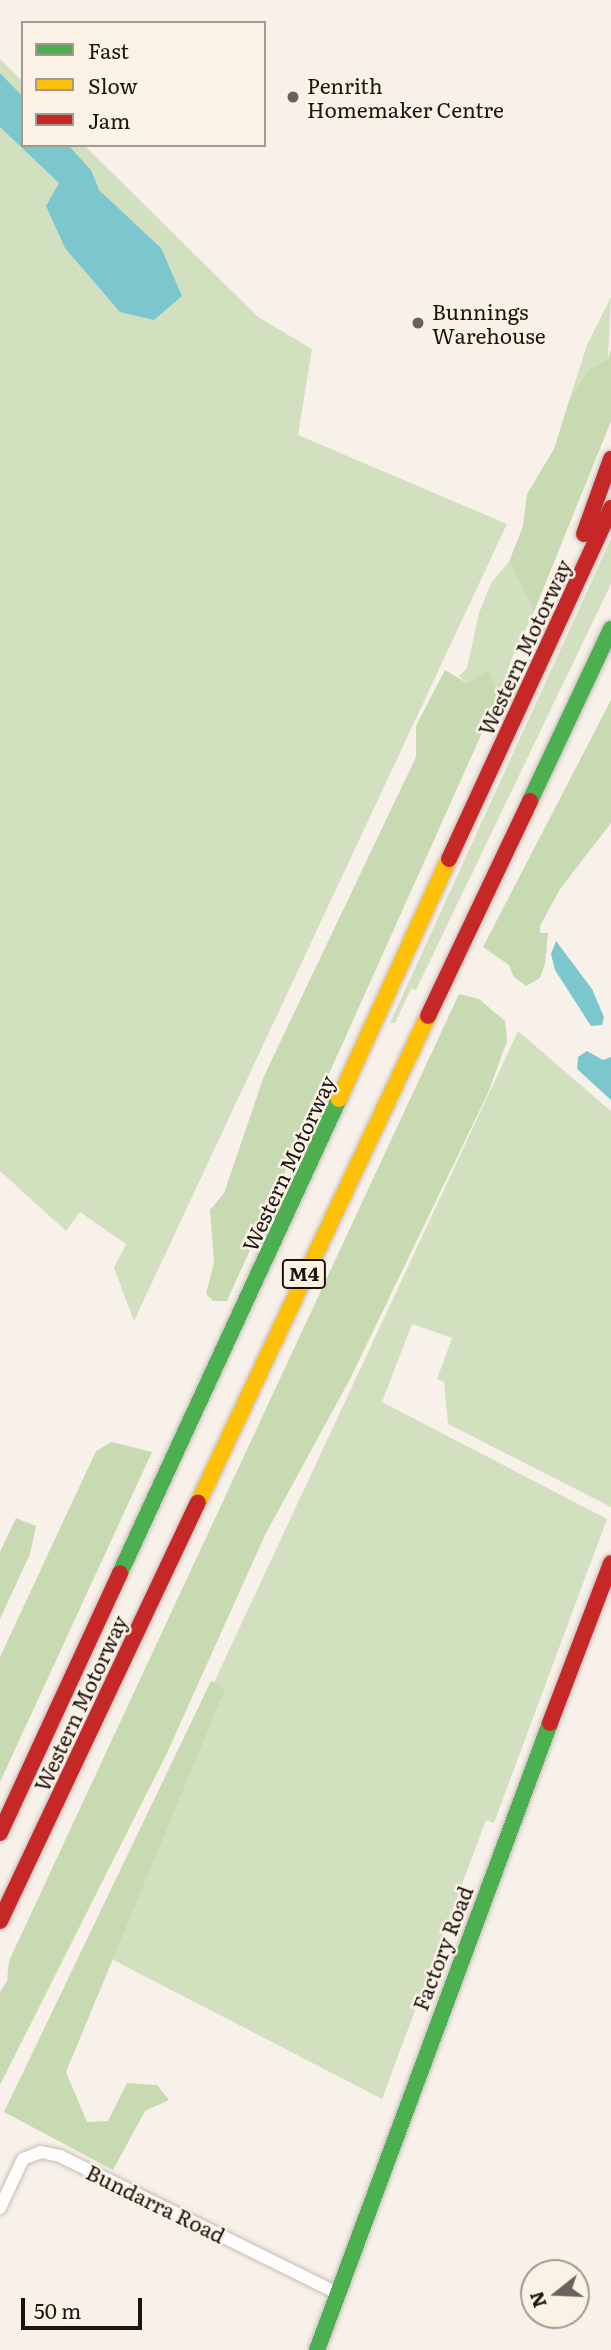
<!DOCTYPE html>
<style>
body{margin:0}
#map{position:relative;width:611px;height:2350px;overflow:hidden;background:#f7f1ea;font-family:Literata,serif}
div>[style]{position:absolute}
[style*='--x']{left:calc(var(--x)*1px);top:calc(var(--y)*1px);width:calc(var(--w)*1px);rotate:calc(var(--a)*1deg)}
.green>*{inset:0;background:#d2e0c0}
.forest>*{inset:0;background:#c8dab2}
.water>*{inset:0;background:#7cc6ce}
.roads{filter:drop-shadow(0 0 2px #c4bdb7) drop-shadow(0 0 2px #c4bdb7)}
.street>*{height:12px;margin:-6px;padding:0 6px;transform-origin:6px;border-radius:6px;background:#fefdfc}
.fast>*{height:16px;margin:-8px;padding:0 8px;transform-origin:8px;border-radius:8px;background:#4caf50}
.slow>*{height:16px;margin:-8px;padding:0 8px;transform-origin:8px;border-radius:8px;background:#ffc107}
.jam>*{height:16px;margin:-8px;padding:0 8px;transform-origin:8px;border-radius:8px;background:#c62828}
.dots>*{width:19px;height:19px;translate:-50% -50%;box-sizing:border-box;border:4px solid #fcf1e5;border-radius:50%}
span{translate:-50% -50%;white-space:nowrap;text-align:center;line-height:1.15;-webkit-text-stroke:5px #fcf1e5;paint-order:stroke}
.shield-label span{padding:2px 5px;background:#fcf1e5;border:2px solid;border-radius:5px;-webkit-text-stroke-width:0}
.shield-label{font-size:19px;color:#1c150f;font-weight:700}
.poi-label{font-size:21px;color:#1c150f}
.left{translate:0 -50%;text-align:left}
.street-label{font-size:21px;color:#1c150f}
.legend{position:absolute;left:21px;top:21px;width:245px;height:126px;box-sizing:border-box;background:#fcf1e5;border:2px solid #a2998f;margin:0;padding:9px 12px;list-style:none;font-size:21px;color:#1c150f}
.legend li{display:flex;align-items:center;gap:14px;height:35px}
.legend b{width:35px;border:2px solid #a2998f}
.north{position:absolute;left:520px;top:2259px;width:70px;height:70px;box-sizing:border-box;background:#fcf1e5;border:2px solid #a2998f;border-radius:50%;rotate:252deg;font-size:19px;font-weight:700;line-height:28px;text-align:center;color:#1c150f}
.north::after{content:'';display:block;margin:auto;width:24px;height:32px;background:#69625c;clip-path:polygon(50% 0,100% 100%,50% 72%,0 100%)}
.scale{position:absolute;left:21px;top:2298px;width:121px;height:32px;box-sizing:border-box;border:4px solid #1c150f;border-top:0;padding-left:9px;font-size:21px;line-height:24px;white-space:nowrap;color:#1c150f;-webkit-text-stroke:5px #fcf1e5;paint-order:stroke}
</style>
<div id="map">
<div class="green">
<div style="clip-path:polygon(0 59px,23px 82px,23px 145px,84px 145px,258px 317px,312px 349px,298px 435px,507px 524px,134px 1321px,114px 1268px,126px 1244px,80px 1212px,66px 1231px,0 1171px)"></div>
<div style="clip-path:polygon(611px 297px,608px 359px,588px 370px,569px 401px,587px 345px)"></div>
<div style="clip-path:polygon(611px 539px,611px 584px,416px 990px,411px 989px,395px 1023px,390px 1023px)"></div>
<div style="clip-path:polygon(509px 562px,534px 612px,511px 660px,498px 703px,488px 671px,467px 683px,459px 676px,467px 668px,479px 613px,491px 583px)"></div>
<div style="clip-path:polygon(518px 1031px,611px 1111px,611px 1507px,448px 1424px,444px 1382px,437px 1379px,452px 1338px,412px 1324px,382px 1402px,607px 1519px,494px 1823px,486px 1820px,382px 2099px,90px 1948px)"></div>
</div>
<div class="forest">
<div style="clip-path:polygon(611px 349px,611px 421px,534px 612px,509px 562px,523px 526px,527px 494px,554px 449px,569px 401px,588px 370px,608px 359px)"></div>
<div style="clip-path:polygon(445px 670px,467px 683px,488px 670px,495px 686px,497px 713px,482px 733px,227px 1301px,213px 1301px,206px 1294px,214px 1262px,210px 1210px,224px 1193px,264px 1076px,416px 757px,416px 726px)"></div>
<div style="clip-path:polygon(611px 700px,611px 823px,560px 889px,540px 926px,540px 933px,548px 933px,545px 964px,540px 978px,526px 986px,514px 977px,509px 965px,483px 947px)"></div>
<div style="clip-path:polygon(459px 994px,479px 999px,505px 1021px,507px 1041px,488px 1093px,350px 1379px,265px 1535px,167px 1753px,0 2085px,0 1992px,7px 1981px,9px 1961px)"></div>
<div style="clip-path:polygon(112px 1442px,152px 1452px,0 1782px,0 1657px,96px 1451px)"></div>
<div style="clip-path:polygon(16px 1518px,36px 1526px,30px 1554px,0 1619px,0 1552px)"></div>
<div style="clip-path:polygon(211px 1681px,225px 1689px,66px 2072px,87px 2122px,108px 2121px,127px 2083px,157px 2085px,169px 2100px,145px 2111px,113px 2170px,4px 2112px)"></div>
</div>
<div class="water">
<div style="clip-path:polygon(0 73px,23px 97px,23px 145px,68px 145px,91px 170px,99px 190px,161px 248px,182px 296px,154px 320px,120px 312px,65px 248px,46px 206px,59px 183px,0 127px)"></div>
<div style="clip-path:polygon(556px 941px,592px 989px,604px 1017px,602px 1025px,591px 1026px,555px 970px,551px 954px)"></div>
<div style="clip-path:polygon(587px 1051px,603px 1060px,611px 1057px,611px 1100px,577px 1069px,578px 1057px)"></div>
</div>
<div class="roads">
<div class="street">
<div style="--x:0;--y:2208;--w:54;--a:-64.9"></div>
<div style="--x:23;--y:2159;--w:19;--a:-21"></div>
<div style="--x:41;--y:2152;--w:19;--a:12"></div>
<div style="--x:60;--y:2156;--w:307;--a:26.3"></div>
</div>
<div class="fast">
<div style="--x:530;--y:801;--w:190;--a:-64.8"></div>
<div style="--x:120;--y:1573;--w:522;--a:-65.2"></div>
<div style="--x:317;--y:2350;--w:669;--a:-69.61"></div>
</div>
<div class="slow">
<div style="--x:339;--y:1099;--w:264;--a:-65.4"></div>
<div style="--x:198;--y:1503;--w:539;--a:-64.72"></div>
</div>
<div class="jam">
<div style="--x:584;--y:534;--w:80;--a:-70.2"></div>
<div style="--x:449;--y:859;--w:387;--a:-65.2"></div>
<div style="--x:428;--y:1016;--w:238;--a:-64.6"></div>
<div style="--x:550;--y:1723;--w:171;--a:-69.1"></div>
<div style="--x:0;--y:1833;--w:286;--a:-65.2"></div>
<div style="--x:0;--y:1921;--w:463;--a:-64.7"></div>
</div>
</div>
<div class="dots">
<div style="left:293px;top:97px;background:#69625c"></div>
<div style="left:418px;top:323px;background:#69625c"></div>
</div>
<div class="shield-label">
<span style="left:304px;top:1274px">M4</span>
</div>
<div class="poi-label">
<span class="left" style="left:307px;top:97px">Penrith<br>Homemaker Centre</span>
<span class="left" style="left:432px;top:323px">Bunnings<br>Warehouse</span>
</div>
<div class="street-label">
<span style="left:524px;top:647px;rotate:-65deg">Western Motorway</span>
<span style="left:288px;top:1163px;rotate:-65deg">Western Motorway</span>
<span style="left:80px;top:1703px;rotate:-65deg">Western Motorway</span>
<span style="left:442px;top:1948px;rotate:-69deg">Factory Road</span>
<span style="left:156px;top:2203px;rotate:26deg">Bundarra Road</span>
</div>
<ul class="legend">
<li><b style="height:9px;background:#4caf50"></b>Fast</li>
<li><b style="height:9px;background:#ffc107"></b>Slow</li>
<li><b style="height:9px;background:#c62828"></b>Jam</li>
</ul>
<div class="north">N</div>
<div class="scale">50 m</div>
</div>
